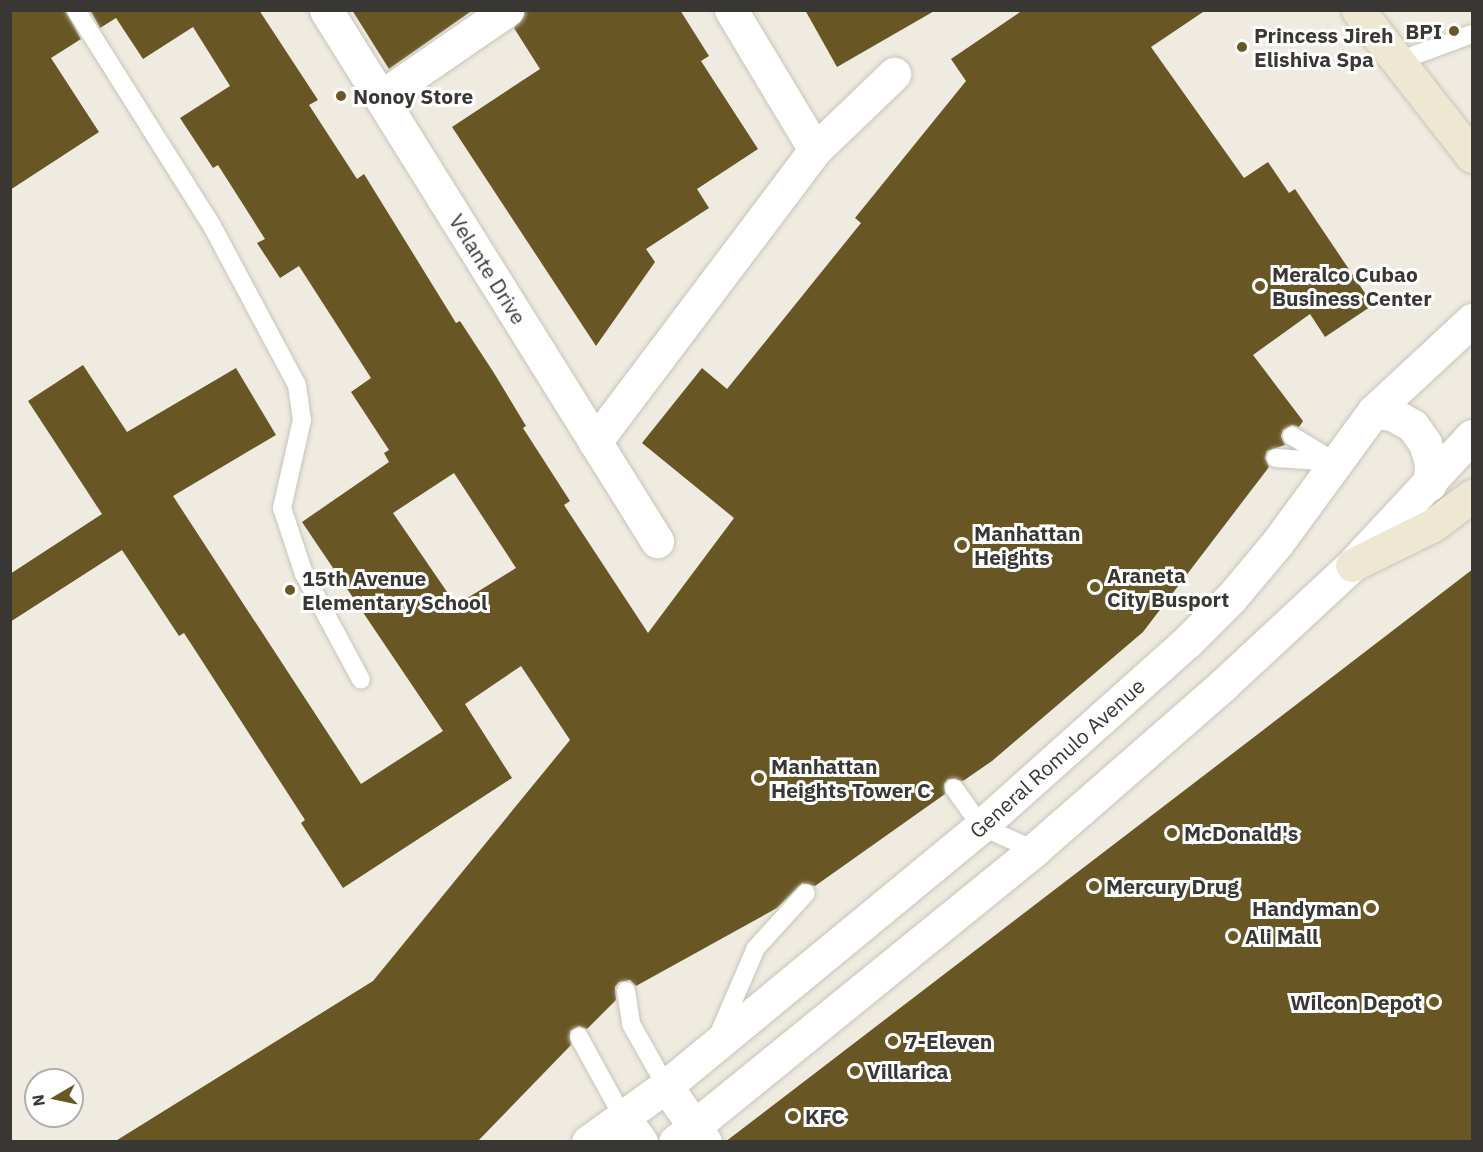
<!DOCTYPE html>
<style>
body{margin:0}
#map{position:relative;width:1483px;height:1152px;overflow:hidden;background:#efebe1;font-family:"IBM Plex Sans",sans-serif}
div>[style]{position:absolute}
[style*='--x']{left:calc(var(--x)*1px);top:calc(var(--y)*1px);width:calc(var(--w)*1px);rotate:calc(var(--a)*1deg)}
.building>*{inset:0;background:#685724}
.roads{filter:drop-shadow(0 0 2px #c7c4ba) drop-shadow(0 0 2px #c7c4ba)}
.service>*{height:18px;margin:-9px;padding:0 9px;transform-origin:9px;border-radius:9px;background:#fff}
.minor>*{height:33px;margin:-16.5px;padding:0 16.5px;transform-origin:16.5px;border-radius:16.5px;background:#fff}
.tertiary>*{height:33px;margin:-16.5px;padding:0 16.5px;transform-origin:16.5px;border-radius:16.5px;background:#fff}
.secondary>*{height:33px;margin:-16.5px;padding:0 16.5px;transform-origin:16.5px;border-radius:16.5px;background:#eee7d2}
.dots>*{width:16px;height:16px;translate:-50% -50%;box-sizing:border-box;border:3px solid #fff;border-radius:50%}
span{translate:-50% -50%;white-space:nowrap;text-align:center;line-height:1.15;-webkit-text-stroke:6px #fff;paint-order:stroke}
.poi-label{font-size:21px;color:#383733;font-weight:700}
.right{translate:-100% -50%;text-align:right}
.left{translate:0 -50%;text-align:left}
.street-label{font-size:21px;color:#383733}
.frame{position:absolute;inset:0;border:12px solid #383733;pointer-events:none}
.north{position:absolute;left:24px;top:1068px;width:60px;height:60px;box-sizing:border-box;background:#fff;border:2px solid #afafad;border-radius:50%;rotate:261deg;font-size:16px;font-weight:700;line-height:24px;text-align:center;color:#383733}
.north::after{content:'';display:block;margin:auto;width:21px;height:27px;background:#695826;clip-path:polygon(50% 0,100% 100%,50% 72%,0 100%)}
</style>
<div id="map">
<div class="building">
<div style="clip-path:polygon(10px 10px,65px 10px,81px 39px,51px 58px,99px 132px,10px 190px)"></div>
<div style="clip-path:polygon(evenodd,90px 10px,259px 10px,318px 100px,309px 105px,357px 179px,364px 174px,456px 323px,460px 321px,494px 373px,526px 426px,523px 428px,570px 501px,564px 505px,648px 633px,734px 518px,642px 443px,702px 368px,727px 389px,861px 223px,855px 218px,966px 81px,951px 59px,1023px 10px,1206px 10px,1151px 47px,1244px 178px,1268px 162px,1289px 193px,1295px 189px,1373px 305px,1325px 337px,1310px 314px,1253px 355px,1303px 421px,1299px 427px,1292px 425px,1283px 430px,1281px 436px,1285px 445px,1267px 451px,1265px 458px,1269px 467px,1143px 632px,992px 761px,963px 781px,948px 779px,944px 784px,945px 794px,815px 886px,802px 883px,777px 908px,636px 986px,630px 980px,619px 982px,615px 987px,616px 1000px,587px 1029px,579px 1026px,570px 1031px,571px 1045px,477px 1142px,114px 1142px,373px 981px,570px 740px,521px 666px,465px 704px,512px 778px,343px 888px,301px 823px,305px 820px,184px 633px,179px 636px,122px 550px,10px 622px,10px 574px,102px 514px,28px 401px,83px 365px,127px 432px,236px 368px,276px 435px,173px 496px,361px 784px,443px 731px,302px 522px,389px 462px,384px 453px,389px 450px,351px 392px,371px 378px,299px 266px,280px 278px,257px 243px,265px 239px,218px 165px,213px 168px,180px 118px,230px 86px,193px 27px,143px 59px,116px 18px,100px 28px,90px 10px,454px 473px,516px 568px,456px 605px,393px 513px,454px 473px)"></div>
<div style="clip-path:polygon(352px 10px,473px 10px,389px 69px)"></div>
<div style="clip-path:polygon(525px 10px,680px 10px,709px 56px,701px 61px,758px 149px,697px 189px,709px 208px,646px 249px,655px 262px,596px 346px,452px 127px,540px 69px,514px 28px)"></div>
<div style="clip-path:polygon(805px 10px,936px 10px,837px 67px)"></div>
<div style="clip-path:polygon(1473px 569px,1473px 1142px,725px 1142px,1262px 731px)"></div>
</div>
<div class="roads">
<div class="service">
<div style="--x:76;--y:10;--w:255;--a:57.8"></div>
<div style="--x:212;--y:226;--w:180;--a:61.9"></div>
<div style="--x:297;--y:385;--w:35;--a:82"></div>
<div style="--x:302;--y:420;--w:90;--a:102.8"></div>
<div style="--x:282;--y:508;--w:70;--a:71.6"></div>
<div style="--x:304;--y:574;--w:120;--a:61.7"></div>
<div style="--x:1396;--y:62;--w:81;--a:-20.2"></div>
<div style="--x:1292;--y:436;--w:47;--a:31"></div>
<div style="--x:1276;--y:458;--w:60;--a:3.8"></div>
<div style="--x:954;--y:788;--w:47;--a:54.6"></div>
<div style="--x:981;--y:826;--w:58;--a:24.4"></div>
<div style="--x:626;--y:991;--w:33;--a:81"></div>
<div style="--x:631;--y:1024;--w:71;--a:60.6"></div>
<div style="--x:579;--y:1037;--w:91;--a:61.2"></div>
<div style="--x:717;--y:1038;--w:98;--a:-66.6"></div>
<div style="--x:756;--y:948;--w:74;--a:-47.7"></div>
</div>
<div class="minor">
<div style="--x:326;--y:10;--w:626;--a:58.06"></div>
<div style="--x:731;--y:10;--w:163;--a:59"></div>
<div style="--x:382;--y:96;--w:152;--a:-34.5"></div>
<div style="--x:595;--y:442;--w:366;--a:-53"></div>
<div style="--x:815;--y:150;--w:110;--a:-43.9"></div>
<div style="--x:666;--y:1086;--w:68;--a:55.1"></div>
<div style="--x:623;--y:1117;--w:31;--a:54"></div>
</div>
<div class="tertiary">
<div style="--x:1374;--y:411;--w:20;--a:11"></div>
<div style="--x:1394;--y:415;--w:22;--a:30"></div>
<div style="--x:1413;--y:426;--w:21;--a:55"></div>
<div style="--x:1425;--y:443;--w:21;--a:73"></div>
<div style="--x:1431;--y:463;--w:21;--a:93"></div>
<div style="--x:588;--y:1142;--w:96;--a:-35.7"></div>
<div style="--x:666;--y:1086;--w:408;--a:-39.5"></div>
<div style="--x:981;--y:826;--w:275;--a:-41.8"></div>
<div style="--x:1186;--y:643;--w:64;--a:-45"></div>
<div style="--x:1231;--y:598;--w:73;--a:-50"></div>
<div style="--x:1278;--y:542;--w:162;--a:-53.8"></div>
<div style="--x:1374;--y:411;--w:134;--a:-42.9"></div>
<div style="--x:675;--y:1142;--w:463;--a:-39.1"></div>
<div style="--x:1034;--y:850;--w:252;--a:-41.1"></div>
<div style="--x:1224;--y:684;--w:175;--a:-42.9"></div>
<div style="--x:1352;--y:565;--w:176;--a:-47.1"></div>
</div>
<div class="secondary">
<div style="--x:1358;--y:10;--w:185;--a:52"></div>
<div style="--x:1352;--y:565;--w:90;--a:-26.3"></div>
<div style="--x:1433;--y:525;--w:49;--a:-36.6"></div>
</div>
</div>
<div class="dots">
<div style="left:1454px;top:31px;background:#695826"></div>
<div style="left:1242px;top:47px;background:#695826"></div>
<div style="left:341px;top:96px;background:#695826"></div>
<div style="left:1260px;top:286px;background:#695826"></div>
<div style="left:962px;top:545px;background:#695826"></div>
<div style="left:1095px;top:587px;background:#695826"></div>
<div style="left:290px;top:590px;background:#695826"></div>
<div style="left:759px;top:778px;background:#695826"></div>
<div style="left:1172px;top:833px;background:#695826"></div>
<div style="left:1094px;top:886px;background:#695826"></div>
<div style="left:1371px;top:908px;background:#695826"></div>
<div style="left:1233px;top:936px;background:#695826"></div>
<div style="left:1434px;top:1002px;background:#695826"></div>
<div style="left:893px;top:1041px;background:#695826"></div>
<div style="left:855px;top:1071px;background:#695826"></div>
<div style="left:793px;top:1116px;background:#695826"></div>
</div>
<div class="poi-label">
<span class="right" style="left:1442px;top:31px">BPI</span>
<span class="left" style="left:1254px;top:47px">Princess Jireh<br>Elishiva Spa</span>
<span class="left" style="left:353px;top:96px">Nonoy Store</span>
<span class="left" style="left:1272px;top:286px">Meralco Cubao<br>Business Center</span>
<span class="left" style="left:974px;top:545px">Manhattan<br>Heights</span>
<span class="left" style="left:1107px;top:587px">Araneta<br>City Busport</span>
<span class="left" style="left:302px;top:590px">15th Avenue<br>Elementary School</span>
<span class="left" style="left:771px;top:778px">Manhattan<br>Heights Tower C</span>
<span class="left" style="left:1184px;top:833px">McDonald's</span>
<span class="left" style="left:1106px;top:886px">Mercury Drug</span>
<span class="right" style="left:1359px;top:908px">Handyman</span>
<span class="left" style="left:1245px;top:936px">Ali Mall</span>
<span class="right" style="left:1422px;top:1002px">Wilcon Depot</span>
<span class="left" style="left:905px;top:1041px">7-Eleven</span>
<span class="left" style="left:867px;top:1071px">Villarica</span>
<span class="left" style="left:805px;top:1116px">KFC</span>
</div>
<div class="street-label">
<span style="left:488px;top:269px;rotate:58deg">Velante Drive</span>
<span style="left:1057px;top:758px;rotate:-42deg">General Romulo Avenue</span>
</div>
<div class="frame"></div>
<div class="north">N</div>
</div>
